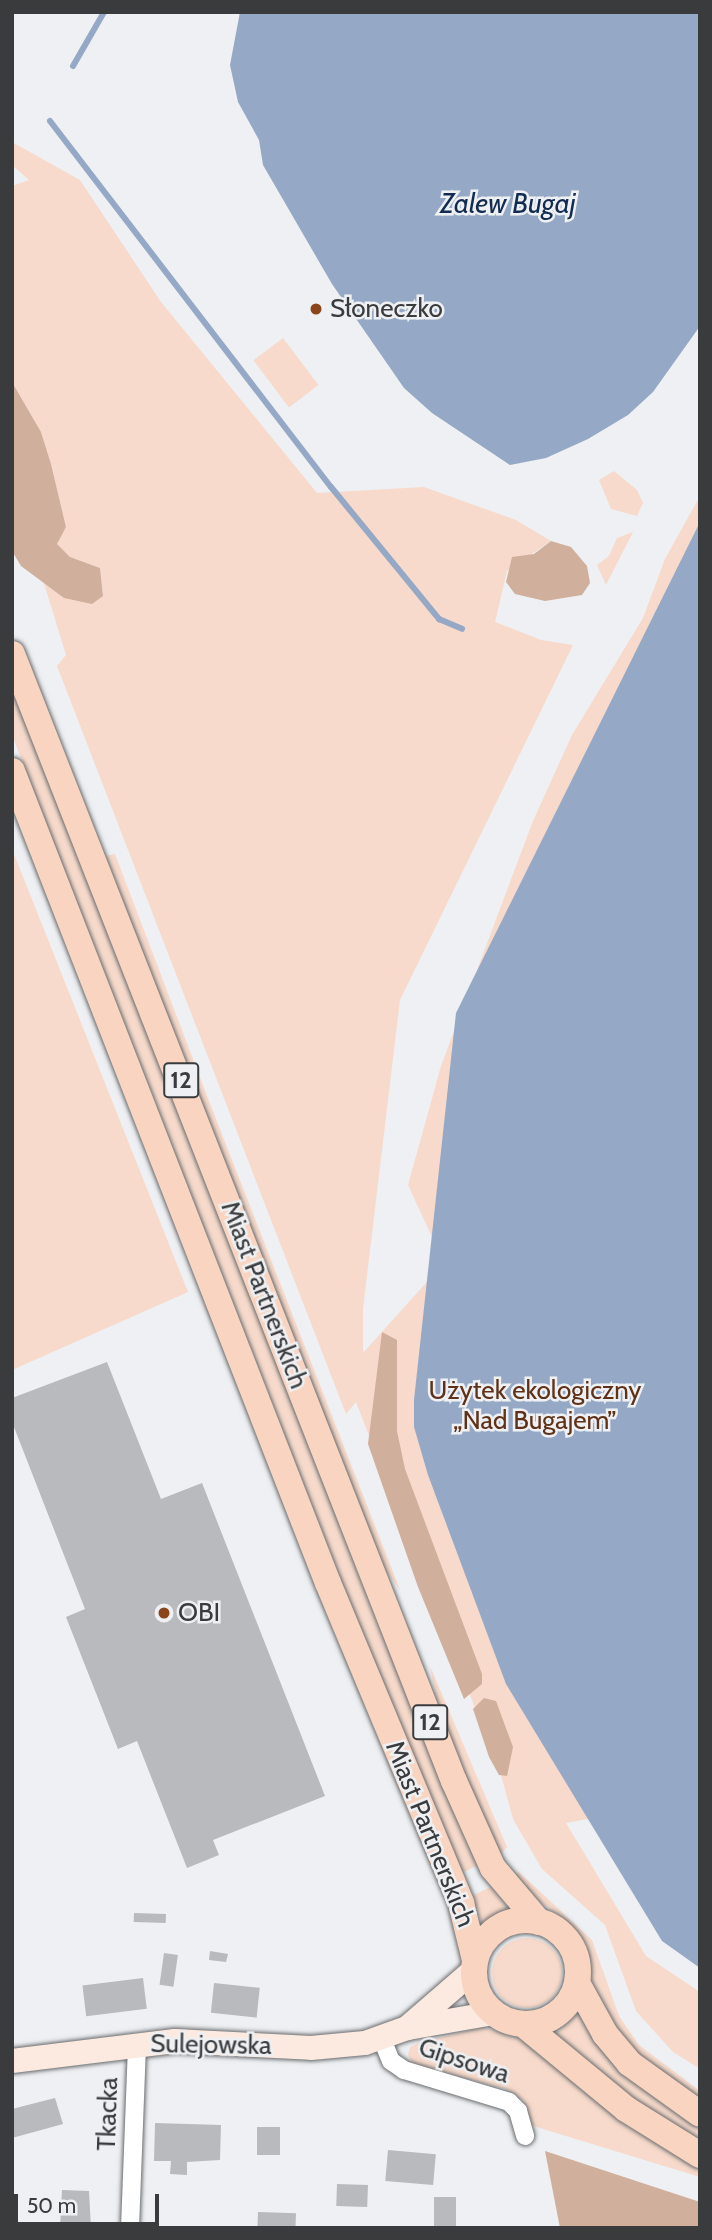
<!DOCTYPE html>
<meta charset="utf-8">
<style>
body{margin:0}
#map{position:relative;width:712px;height:2240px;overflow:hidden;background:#eef0f3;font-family:Cabin,sans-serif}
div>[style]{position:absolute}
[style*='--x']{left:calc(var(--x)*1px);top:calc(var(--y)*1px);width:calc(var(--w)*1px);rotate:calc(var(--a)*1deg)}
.green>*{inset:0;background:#f7dacb;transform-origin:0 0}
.round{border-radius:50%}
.forest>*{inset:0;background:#d1af9d}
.water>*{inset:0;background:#95a8c5}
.stream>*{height:6px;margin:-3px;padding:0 3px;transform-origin:3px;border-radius:3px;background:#95a8c5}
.building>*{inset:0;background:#b8babd;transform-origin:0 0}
.roads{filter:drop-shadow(0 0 2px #6a6c6e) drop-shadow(0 0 2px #6a6c6e)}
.street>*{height:18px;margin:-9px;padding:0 9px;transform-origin:9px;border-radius:9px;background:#fff}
.secondary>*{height:24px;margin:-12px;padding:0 12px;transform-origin:12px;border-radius:12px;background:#fceae0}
.primary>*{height:26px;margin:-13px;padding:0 13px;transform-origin:13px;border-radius:13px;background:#f8d4c1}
.primary>.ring{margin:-13px;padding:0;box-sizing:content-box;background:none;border:26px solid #f8d4c1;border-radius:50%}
.dots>*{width:19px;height:19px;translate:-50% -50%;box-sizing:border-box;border:4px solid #eef0f3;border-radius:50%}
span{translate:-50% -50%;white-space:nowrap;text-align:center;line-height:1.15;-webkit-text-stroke:5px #eef0f3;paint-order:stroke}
.shield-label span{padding:2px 5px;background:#eef0f3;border:2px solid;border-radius:5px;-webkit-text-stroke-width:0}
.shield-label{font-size:24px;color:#3a3b3c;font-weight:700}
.poi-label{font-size:26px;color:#3a3b3c}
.left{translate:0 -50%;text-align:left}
.street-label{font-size:26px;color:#3a3b3c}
.park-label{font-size:26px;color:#5f3116}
.water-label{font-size:28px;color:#122b51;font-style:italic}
.frame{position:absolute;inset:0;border:14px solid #3a3b3c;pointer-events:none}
.scale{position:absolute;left:14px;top:2194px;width:145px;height:32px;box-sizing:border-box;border:4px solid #3a3b3c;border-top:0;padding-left:9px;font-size:21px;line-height:24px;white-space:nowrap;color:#3a3b3c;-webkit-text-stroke:5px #eef0f3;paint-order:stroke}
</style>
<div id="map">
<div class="green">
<div style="clip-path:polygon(12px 142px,80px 180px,161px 302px,317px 493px,424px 487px,516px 520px,551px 541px,507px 571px,495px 622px,541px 640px,573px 645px,400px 1000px,363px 1309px,363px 1353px,444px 1263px,408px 1185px,441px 1066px,533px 821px,572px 735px,643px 618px,665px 559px,700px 496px,700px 1893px,647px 1808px,566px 1823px,646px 1956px,700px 1992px,700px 2069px,673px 2052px,636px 2011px,605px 1925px,542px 1869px,513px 1819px,501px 1775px,356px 1402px,346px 1414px,57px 666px,66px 655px,43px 580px,64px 598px,103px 596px,100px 568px,70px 557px,56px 544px,66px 527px,51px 464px,41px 432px,12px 382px,12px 186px,29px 180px,12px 165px)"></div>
<div style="left:283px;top:338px;width:59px;height:37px;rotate:53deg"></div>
<div style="clip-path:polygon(614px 471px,637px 490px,643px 503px,637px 516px,611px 509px,599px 480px)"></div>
<div style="clip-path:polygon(633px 532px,606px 585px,597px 565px,609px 556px,617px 538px)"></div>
<div style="clip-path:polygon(12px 685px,380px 1630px,478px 1865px,462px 1873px,367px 1646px,12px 735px)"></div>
<div style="clip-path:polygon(12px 849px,188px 1292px,12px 1370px)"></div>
<div style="clip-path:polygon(115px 854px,209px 1101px,400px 1590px,380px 1563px,118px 888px,106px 856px)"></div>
<div style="clip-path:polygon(430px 1666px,507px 1847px,501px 1854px,456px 1757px,437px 1705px)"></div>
<div style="clip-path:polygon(519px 1872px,592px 1940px,619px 2016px,639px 2045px,700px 2091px,700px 2102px,656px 2073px,623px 2039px,593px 1984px,586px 1944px,566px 1920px,529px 1894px,514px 1875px)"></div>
<div style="clip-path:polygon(492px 1886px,508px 1908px,482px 1923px,472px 1896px)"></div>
<div class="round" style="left:492px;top:1938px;width:70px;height:70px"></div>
<div style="clip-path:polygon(580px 2012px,630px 2079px,700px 2125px,700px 2142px,644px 2110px,555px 2034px)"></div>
<div style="clip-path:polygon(483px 2027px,532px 2043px,629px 2127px,700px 2166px,700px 2177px,530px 2125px,523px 2100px,506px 2089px,412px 2064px,408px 2055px,410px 2047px,421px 2042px)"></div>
</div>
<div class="forest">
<div style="clip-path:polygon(12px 382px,41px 432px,51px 464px,66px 527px,57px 544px,70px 557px,100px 568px,103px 596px,92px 604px,64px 598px,21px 566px,12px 551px)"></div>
<div style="clip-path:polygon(551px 541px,571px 547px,587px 566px,590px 583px,582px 595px,545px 601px,515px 594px,506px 582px,512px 557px,534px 554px)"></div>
<div style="clip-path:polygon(382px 1332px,397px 1340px,397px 1431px,405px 1469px,482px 1674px,482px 1684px,464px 1699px,418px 1587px,368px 1444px)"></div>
<div style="clip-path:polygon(484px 1698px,496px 1701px,513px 1747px,507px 1776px,499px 1775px,489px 1757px,473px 1709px)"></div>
<div style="clip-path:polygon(545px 2151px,700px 2202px,700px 2228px,560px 2228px)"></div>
</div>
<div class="water">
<div style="clip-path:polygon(240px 12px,700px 12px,700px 326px,653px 392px,628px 415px,588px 439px,546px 458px,510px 465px,432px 413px,404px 388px,332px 284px,263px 165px,259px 140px,238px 102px,230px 65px)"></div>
<div style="clip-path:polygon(700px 522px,700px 1968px,662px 1941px,506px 1684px,428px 1475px,414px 1427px,414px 1400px,456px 1013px)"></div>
</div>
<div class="stream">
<div style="--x:73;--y:66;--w:62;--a:-60.1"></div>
<div style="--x:50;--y:121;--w:461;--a:52.5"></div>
<div style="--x:331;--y:487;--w:171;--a:50.7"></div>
<div style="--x:439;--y:619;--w:25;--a:23"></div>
</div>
<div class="building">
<div style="clip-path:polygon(107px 1362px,161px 1499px,202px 1483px,325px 1796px,213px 1840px,219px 1855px,187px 1868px,137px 1741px,118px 1749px,66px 1617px,85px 1609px,12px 1422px,12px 1398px)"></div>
<div style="left:134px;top:1913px;width:32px;height:9px;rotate:2deg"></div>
<div style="clip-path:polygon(210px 1951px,228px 1954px,226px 1962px,209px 1960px)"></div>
<div style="left:164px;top:1953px;width:14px;height:32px;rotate:8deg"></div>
<div style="left:143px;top:1978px;width:31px;height:61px;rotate:83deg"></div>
<div style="left:214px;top:1983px;width:46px;height:30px;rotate:6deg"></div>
<div style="clip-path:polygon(55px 2098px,63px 2124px,12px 2138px,12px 2109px)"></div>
<div style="clip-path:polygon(155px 2123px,221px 2125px,220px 2160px,187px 2162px,187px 2175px,170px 2174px,171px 2161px,154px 2161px)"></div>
<div style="left:257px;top:2127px;width:23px;height:28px"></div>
<div style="left:388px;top:2150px;width:48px;height:31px;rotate:5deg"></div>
<div style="left:337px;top:2184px;width:31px;height:22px;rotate:2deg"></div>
<div style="clip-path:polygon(62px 2190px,89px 2191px,91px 2228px,60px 2228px)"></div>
<div style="left:434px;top:2197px;width:22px;height:31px"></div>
<div style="left:258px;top:2212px;width:38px;height:16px;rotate:2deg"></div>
</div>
<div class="roads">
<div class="street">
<div style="--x:382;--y:2039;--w:24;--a:68"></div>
<div style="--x:391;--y:2061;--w:16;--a:35"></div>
<div style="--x:404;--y:2070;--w:110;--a:16.9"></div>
<div style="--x:509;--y:2102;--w:13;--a:45"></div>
<div style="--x:518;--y:2111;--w:26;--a:74"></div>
<div style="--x:130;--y:2228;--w:184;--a:-87.8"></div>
</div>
<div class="secondary">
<div style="--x:408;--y:2028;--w:87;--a:-9.9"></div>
<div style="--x:12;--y:2061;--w:164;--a:-7"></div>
<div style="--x:175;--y:2041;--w:136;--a:2.9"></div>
<div style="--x:311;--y:2048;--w:54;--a:-5.3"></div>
<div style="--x:365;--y:2043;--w:45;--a:-19.7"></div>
<div style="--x:407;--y:2028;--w:89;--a:-40.9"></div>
</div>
<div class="primary">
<div style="--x:12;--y:654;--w:1211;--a:68.59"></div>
<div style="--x:454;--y:1781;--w:95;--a:65.9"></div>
<div style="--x:493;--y:1868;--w:71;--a:49.6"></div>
<div style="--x:12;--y:771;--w:871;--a:68.74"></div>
<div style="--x:328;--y:1583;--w:347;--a:67.4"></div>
<div style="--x:461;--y:1903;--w:59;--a:76.2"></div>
<div class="ring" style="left:474px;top:1920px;width:78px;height:78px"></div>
<div style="--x:577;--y:1983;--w:58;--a:61.2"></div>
<div style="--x:605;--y:2034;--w:38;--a:50"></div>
<div style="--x:629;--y:2063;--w:87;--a:35.7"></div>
<div style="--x:523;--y:2024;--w:134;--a:39.5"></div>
<div style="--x:626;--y:2109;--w:87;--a:31.9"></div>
</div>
</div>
<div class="dots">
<div style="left:316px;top:309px;background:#8a461a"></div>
<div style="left:164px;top:1613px;background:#8a461a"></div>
</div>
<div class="shield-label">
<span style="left:181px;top:1080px">12</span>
<span style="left:430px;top:1722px">12</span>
</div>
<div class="poi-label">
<span class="left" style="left:330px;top:309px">Słoneczko</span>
<span class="left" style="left:178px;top:1613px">OBI</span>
</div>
<div class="street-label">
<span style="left:264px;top:1295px;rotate:69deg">Miast Partnerskich</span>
<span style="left:430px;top:1834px;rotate:68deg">Miast Partnerskich</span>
<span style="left:211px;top:2045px;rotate:1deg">Sulejowska</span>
<span style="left:464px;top:2061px;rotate:18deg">Gipsowa</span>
<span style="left:108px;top:2114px;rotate:-88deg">Tkacka</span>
</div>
<div class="park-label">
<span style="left:535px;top:1406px">Użytek ekologiczny<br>„Nad Bugajem”</span>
</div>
<div class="water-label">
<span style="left:508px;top:203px">Zalew Bugaj</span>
</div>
<div class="frame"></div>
<div class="scale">50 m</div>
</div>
